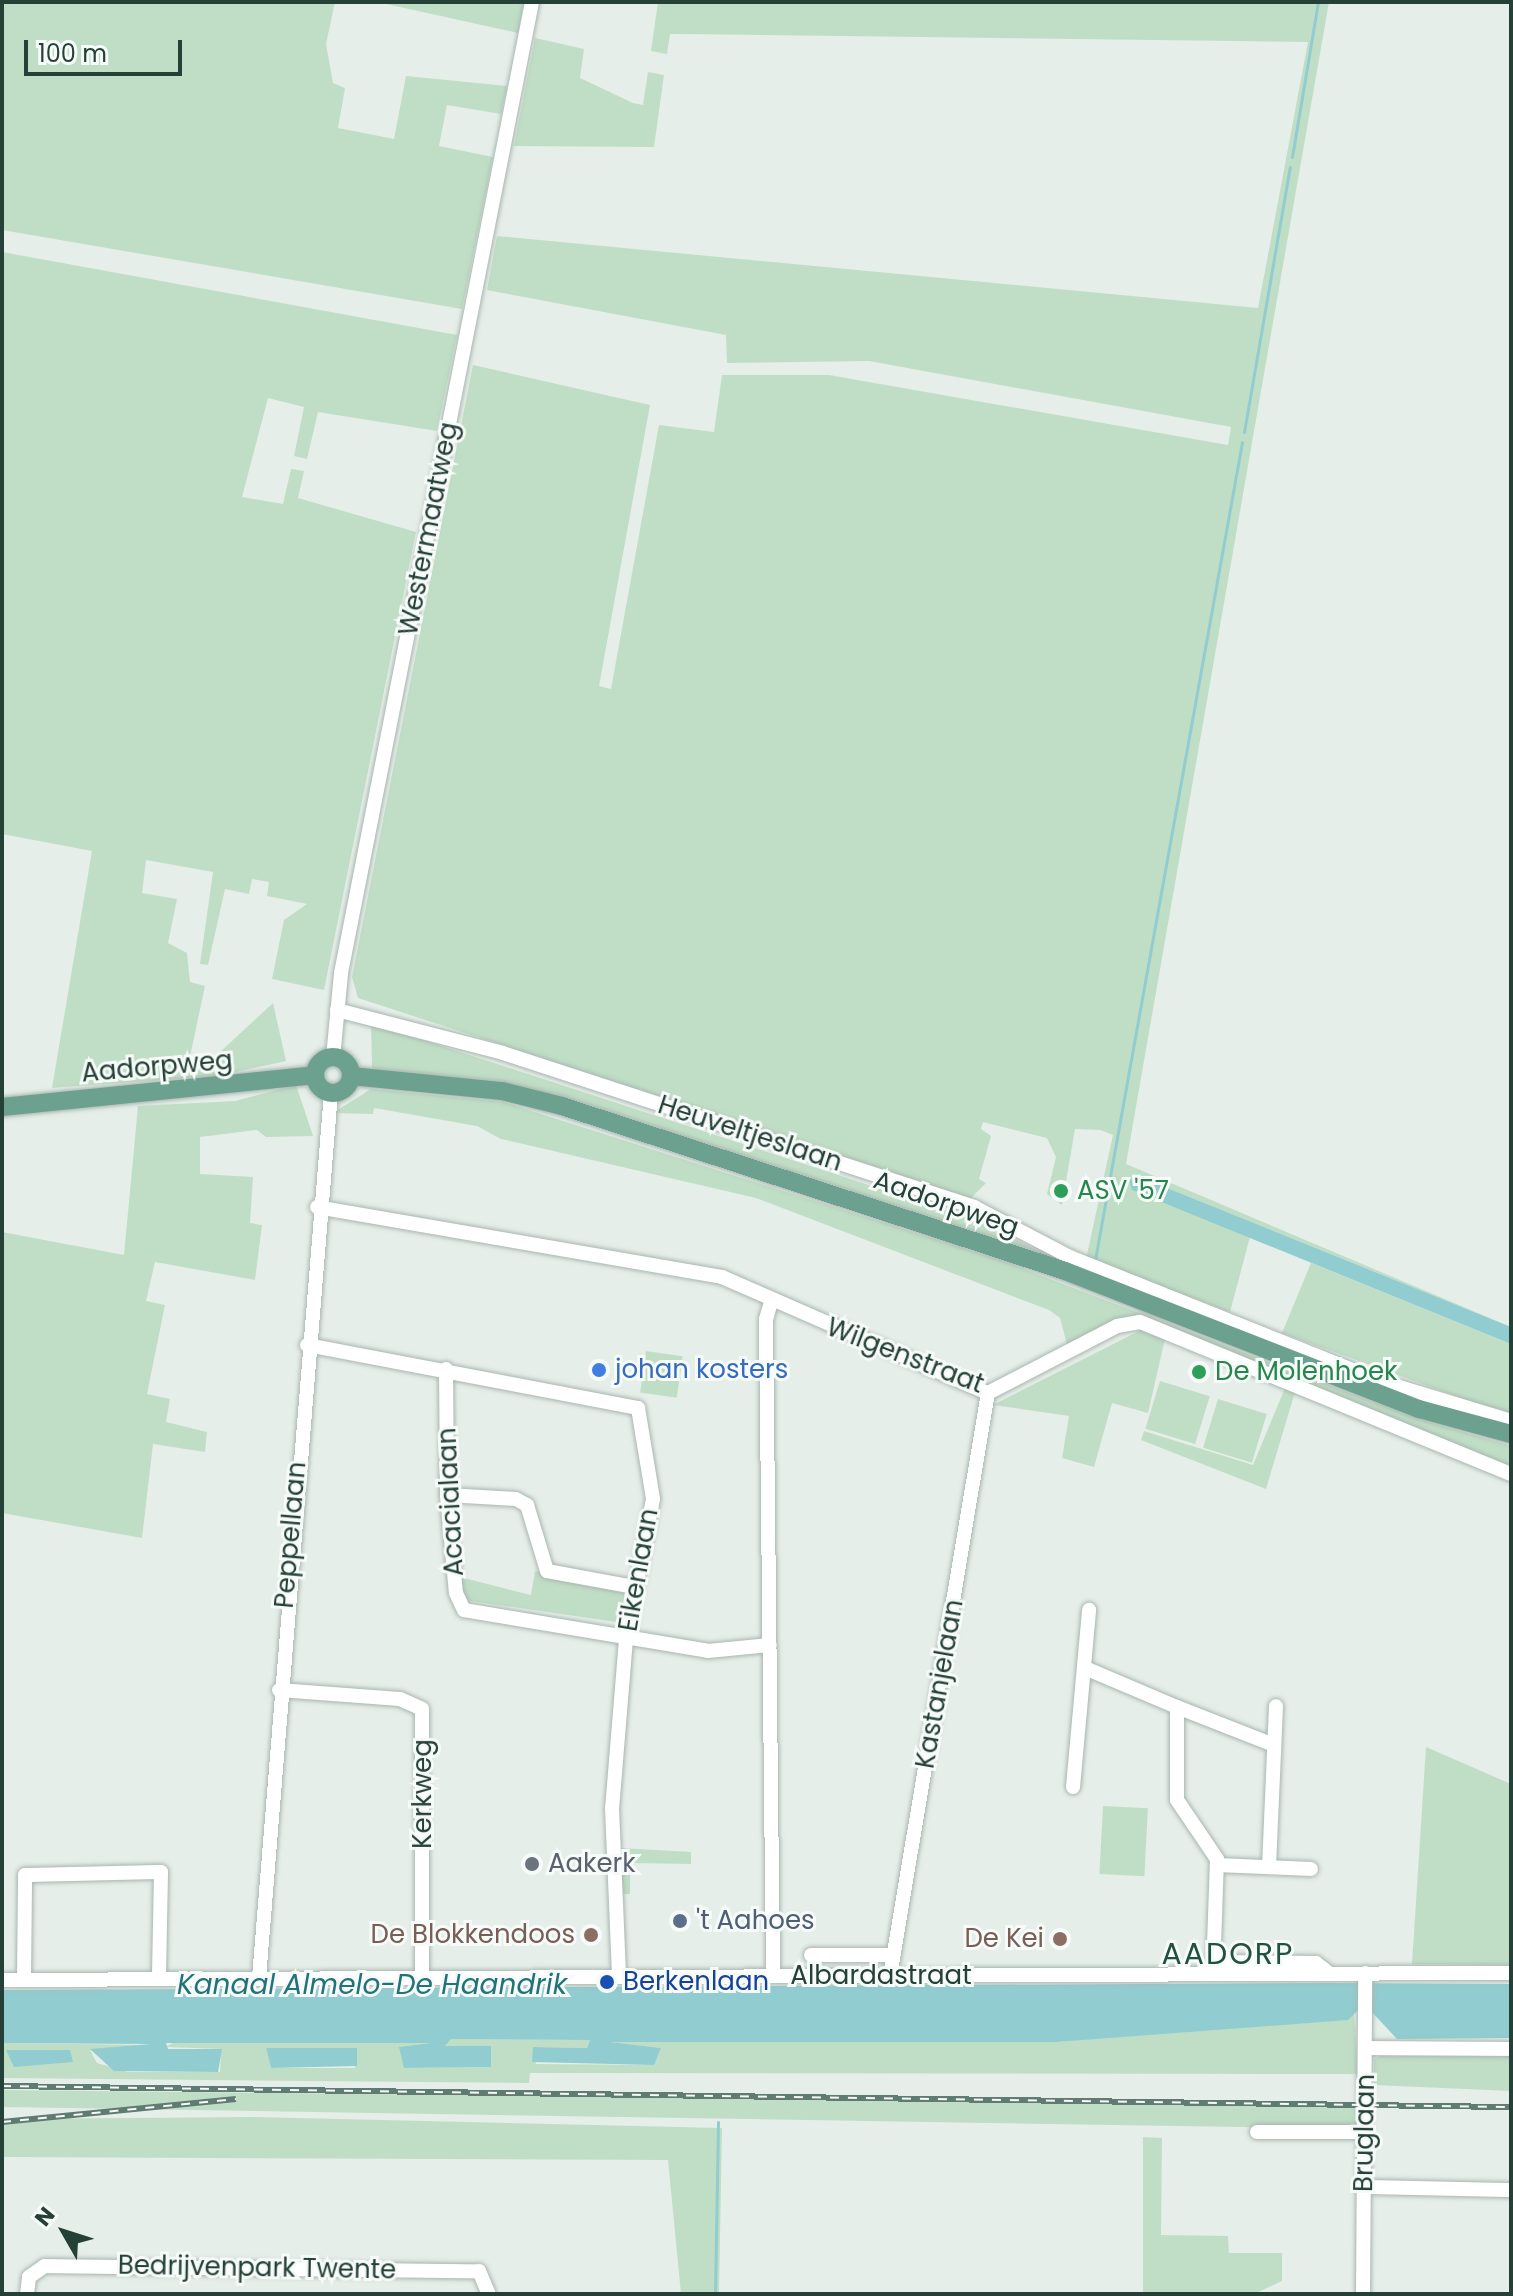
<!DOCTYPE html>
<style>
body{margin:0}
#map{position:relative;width:1513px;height:2296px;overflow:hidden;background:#e6eee9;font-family:Poppins,sans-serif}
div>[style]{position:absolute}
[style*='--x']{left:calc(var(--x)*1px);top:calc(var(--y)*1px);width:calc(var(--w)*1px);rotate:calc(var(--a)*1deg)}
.green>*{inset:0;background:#c0dec5;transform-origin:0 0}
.water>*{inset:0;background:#91ccd0}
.stream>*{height:3px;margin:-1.5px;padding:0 1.5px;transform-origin:1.5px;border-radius:1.5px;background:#91ccd0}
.roads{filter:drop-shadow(0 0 2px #a8b6b0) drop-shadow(0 0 2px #a8b6b0)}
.minor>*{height:14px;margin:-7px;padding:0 7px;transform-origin:7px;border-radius:7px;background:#fff}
.major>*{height:18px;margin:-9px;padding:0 9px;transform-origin:9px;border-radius:9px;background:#6ca18f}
.major>.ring{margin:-9px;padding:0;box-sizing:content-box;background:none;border:18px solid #6ca18f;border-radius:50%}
.rail>*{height:6px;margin-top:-3px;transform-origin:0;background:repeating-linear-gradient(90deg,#f6faf8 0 9px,#607b71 0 18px);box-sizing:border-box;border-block:2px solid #607b71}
.dots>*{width:22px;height:22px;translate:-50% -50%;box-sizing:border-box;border:4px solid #f6faf8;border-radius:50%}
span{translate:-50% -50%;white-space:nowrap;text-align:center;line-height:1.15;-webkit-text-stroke:6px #f6faf8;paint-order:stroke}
.street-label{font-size:26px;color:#254036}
.leisure-label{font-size:26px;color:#27864d}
.left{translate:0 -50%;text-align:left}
.shop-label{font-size:26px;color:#366cbe}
.worship-label{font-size:26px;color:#5b616d}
.service-label{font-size:26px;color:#4e5e75}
.education-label{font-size:26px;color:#785e54}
.right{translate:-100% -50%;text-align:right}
.transit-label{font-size:26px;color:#164399}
.water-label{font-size:28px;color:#21737a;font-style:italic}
.quarter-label{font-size:30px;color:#215141;letter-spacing:2px}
.frame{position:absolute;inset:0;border:4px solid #254036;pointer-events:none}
.north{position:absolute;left:24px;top:2192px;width:80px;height:80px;-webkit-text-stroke:6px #f6faf8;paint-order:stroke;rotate:309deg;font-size:22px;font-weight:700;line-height:32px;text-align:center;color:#254036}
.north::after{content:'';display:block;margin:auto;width:28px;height:36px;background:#254036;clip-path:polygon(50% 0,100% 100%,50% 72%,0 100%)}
.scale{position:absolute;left:24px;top:40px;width:158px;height:36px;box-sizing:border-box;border:4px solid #254036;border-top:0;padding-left:10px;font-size:24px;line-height:28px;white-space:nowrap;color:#254036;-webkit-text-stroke:6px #f6faf8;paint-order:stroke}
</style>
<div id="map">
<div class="green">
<div style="clip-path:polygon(2px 2px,335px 2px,326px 44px,333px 83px,345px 88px,338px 128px,394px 139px,406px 76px,507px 86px,501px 114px,447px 105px,439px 146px,493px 157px,462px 309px,2px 230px)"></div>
<div style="clip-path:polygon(377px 2px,524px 2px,518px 33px)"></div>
<div style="clip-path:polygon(658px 2px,1329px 2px,1126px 1164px,1511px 1327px,1140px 1177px,1132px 1190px,1250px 1237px,1230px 1312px,1086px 1259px,1113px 1135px,1100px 1130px,1075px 1129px,1062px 1205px,1047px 1194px,1056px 1157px,1047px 1138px,983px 1122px,981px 1129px,991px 1136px,979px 1179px,986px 1183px,971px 1198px,358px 998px,352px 977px,473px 365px,650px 405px,599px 686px,611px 689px,659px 425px,714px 432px,722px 375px,829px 375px,1228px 445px,1231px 427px,869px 361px,727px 363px,726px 335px,487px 290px,497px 236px,1258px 308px,1308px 42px,684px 34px,670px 34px,667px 54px,651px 51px)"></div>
<div style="clip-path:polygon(535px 38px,584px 49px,580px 78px,633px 103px,643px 105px,648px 72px,664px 75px,654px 147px,514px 146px)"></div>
<div style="clip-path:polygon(2px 252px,457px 335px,437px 431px,318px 412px,307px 459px,294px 456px,304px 407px,268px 398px,242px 497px,283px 504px,291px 469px,304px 471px,298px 498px,416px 532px,324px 990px,272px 979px,284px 920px,307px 904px,267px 896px,269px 882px,252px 879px,249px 894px,225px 889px,208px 965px,200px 964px,213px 872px,146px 860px,142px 893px,177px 899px,168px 943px,187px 953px,190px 982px,205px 986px,188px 1066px,206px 1065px,273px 1003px,286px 1061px,217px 1076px,52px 1088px,92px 851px,2px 834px)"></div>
<div style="clip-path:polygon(371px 1023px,982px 1222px,1044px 1254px,555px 1094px,372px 1068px)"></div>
<div style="clip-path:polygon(296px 1085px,313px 1136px,266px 1137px,257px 1130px,200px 1137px,200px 1174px,253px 1177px,250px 1223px,262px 1225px,255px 1280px,155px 1262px,146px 1301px,165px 1305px,147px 1394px,170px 1399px,166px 1422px,207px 1432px,205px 1452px,153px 1444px,142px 1538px,2px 1513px,2px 1232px,124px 1255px,138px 1106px,235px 1101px)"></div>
<div style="clip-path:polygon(371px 1089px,503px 1102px,1000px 1260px,1415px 1418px,1511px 1446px,1511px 1470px,1151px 1320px,1068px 1348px,1060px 1318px,1049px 1310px,756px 1198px,501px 1139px,477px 1126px,374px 1108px,373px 1114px,333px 1113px)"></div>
<div style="clip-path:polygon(1311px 1263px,1511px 1344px,1511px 1416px,1282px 1333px)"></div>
<div style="clip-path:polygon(1141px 1330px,1165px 1339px,1148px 1413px,1112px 1403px,1094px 1467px,1062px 1458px,1069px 1416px,993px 1405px)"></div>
<div style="left:646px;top:1351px;width:37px;height:42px;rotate:8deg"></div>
<div style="left:1160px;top:1381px;width:52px;height:50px;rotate:17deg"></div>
<div style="clip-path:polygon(1285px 1388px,1295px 1392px,1266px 1489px,1141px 1440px,1144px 1431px,1253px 1465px)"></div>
<div style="left:1218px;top:1399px;width:51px;height:51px;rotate:17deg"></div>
<div style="clip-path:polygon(535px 1571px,624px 1593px,623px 1623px,464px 1600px,460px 1577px,531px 1595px)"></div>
<div style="clip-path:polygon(1426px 1747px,1511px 1784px,1511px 1965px,1412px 1964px)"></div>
<div style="left:1103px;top:1806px;width:45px;height:68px;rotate:3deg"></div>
<div style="clip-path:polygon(620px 1848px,691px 1852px,691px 1864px,630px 1863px,630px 1894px,620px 1894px)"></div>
<div style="clip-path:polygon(evenodd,1354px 2014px,1358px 2074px,530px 2073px,529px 2083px,2px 2078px,2px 2043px,153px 2045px,90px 2050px,97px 2063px,128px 2072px,220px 2072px,221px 2049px,165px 2047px,175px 2042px,432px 2043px,404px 2068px,489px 2067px,491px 2047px,445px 2046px,451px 2039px,590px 2040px,587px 2048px,533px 2047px,536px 2064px,653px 2065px,661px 2048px,611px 2042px,1056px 2042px,1354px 2014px,266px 2048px,356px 2048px,355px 2068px,271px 2068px,266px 2048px)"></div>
<div style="clip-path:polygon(1511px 2055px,1511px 2091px,1374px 2085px,1374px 2059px,1381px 2056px)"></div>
<div style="clip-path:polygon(2px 2090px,1358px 2105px,1358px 2129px,2px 2107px)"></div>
<div style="clip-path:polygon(254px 2117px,722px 2128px,719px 2294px,681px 2294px,668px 2160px,2px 2157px,2px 2119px)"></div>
<div style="clip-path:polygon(1143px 2137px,1162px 2138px,1161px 2235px,1228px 2236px,1229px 2253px,1282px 2253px,1282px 2281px,1254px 2294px,1143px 2294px)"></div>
</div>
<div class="water">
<div style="clip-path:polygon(1140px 1177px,1511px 1327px,1511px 1344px,1132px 1190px,1129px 1180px)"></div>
<div style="clip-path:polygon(1325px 1983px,1511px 1984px,1511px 2038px,1397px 2039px,1370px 2010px,1358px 2010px,1348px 2020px,1056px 2042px,611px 2042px,661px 2048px,654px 2065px,532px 2062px,533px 2047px,587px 2048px,590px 2040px,451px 2039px,445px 2046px,491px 2046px,491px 2067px,404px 2068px,399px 2047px,432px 2043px,166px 2043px,168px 2049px,222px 2049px,218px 2072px,114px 2071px,90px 2049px,151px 2044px,2px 2043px,2px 1990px)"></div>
<div style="clip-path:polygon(266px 2048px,357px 2048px,357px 2066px,271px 2068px)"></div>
<div style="clip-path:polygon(6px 2050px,70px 2050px,73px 2062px,14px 2067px)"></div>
</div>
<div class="stream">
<div style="--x:1292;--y:157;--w:157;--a:-80.5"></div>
<div style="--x:1244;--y:432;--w:269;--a:-80.2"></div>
<div style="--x:1095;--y:1260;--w:831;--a:-79.81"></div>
<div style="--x:715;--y:2294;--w:172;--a:-89"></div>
</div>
<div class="roads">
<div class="minor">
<div style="--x:337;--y:1010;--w:171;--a:14.5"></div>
<div style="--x:503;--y:1053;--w:496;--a:18.1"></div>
<div style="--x:974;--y:1207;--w:108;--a:27.5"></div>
<div style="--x:1070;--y:1257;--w:337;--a:21.8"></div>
<div style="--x:1383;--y:1382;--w:134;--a:16.9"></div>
<div style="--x:333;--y:1058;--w:85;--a:-84.6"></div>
<div style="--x:341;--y:973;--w:990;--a:-78.87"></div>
<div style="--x:317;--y:1207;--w:411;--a:9.8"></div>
<div style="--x:722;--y:1277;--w:290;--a:23.6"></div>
<div style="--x:771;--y:1302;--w:18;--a:106"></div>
<div style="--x:766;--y:1319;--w:657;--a:89.39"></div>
<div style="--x:307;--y:1345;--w:337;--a:10.8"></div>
<div style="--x:638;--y:1408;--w:92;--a:80.6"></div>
<div style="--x:653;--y:1499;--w:143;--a:100.9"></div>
<div style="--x:626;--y:1639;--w:170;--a:94.7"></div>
<div style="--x:612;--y:1808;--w:168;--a:87.6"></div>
<div style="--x:446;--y:1369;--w:126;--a:89.5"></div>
<div style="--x:447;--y:1495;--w:98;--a:84.8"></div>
<div style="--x:456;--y:1593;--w:19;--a:65"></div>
<div style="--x:464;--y:1610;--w:247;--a:9.5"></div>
<div style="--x:708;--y:1651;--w:62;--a:-5.5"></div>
<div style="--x:988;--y:1393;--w:145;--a:-27.4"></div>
<div style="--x:1117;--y:1326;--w:23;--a:-10"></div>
<div style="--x:1140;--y:1322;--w:401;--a:22.3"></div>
<div style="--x:447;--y:1495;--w:69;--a:3.3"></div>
<div style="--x:516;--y:1499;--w:13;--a:29"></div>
<div style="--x:527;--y:1505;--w:69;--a:73.1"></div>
<div style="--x:547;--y:1571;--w:88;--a:10.4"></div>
<div style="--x:1085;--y:1668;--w:100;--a:23"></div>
<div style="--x:1177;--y:1707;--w:93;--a:90"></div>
<div style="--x:1177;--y:1800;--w:71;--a:55.9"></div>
<div style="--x:1217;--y:1859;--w:115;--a:92"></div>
<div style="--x:279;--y:1690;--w:121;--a:4.3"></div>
<div style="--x:400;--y:1699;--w:24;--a:24"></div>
<div style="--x:422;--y:1709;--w:268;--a:90"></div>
<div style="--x:1177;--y:1707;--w:104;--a:21.4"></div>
<div style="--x:1073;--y:1787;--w:178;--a:-84.8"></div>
<div style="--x:1218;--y:1865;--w:93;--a:2.5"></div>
<div style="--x:1269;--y:1867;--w:161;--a:-87.5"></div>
<div style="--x:811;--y:1955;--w:82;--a:0"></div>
<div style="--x:1213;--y:1962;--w:103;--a:0.6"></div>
<div style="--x:1316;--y:1963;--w:16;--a:38"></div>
<div style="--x:890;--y:1976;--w:591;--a:-80.46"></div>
<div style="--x:259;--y:1978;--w:888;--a:-85.35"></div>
<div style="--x:24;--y:1979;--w:104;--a:-89.4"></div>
<div style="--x:25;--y:1875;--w:136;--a:-1.3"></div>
<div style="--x:161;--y:1872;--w:107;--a:91.1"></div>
<div style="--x:2;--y:1980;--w:1509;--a:-0.27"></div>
<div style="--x:1366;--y:2048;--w:145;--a:0.4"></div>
<div style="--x:1257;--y:2132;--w:108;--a:0"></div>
<div style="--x:1364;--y:2187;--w:147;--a:1.2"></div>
<div style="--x:27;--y:2294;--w:17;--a:-83"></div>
<div style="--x:29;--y:2277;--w:19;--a:-35"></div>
<div style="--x:45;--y:2266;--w:434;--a:0.7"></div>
<div style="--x:479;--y:2271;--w:25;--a:67"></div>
<div style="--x:1363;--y:2294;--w:321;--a:-89.6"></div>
</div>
<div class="major">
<div class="ring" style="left:315px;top:1057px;width:18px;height:18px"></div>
<div style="--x:351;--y:1076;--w:152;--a:5.7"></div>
<div style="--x:502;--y:1091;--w:62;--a:14"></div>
<div style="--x:562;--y:1106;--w:529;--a:18.16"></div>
<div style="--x:1065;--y:1271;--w:380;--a:21.3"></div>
<div style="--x:1419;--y:1409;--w:95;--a:15.2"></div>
<div style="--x:2;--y:1107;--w:315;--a:-5.8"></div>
</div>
</div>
<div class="rail">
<div style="--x:2;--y:2086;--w:1509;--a:0.8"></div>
<div style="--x:2;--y:2122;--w:235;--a:-5.6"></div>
</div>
<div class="dots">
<div style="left:1061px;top:1191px;background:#2e9e5b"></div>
<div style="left:599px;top:1370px;background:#3f7fe0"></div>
<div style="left:1199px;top:1372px;background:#2e9e5b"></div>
<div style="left:532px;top:1864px;background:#6b7280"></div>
<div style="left:680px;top:1921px;background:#5c6f8a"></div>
<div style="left:591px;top:1935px;background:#8d6e63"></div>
<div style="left:1060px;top:1939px;background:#8d6e63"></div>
<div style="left:607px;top:1982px;background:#1a4fb4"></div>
</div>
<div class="street-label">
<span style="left:429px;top:529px;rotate:-79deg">Westermaatweg</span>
<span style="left:157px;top:1067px;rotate:-5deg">Aadorpweg</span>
<span style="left:750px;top:1134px;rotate:18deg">Heuveltjeslaan</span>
<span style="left:946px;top:1204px;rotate:19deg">Aadorpweg</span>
<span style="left:905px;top:1356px;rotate:21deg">Wilgenstraat</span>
<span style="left:451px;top:1502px;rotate:-93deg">Acacialaan</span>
<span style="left:291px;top:1535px;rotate:-85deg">Peppellaan</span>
<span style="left:639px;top:1570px;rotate:-80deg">Eikenlaan</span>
<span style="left:940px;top:1684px;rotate:-80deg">Kastanjelaan</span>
<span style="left:423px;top:1794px;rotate:-90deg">Kerkweg</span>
<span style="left:881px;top:1976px">Albardastraat</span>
<span style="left:1365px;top:2133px;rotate:-89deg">Bruglaan</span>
<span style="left:257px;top:2268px;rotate:1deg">Bedrijvenpark Twente</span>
</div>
<div class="leisure-label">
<span class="left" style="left:1077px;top:1191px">ASV '57</span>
<span class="left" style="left:1215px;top:1372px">De Molenhoek</span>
</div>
<div class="shop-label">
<span class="left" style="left:615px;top:1370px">johan kosters</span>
</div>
<div class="worship-label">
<span class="left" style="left:548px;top:1864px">Aakerk</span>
</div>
<div class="service-label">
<span class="left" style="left:696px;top:1921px">'t Aahoes</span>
</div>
<div class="education-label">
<span class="right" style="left:575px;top:1935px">De Blokkendoos</span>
<span class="right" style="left:1044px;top:1939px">De Kei</span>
</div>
<div class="transit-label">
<span class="left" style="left:623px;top:1982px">Berkenlaan</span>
</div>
<div class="water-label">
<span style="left:372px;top:1985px">Kanaal Almelo-De Haandrik</span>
</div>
<div class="quarter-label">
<span style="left:1228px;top:1954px">AADORP</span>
</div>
<div class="frame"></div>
<div class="north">N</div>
<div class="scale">100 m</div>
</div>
